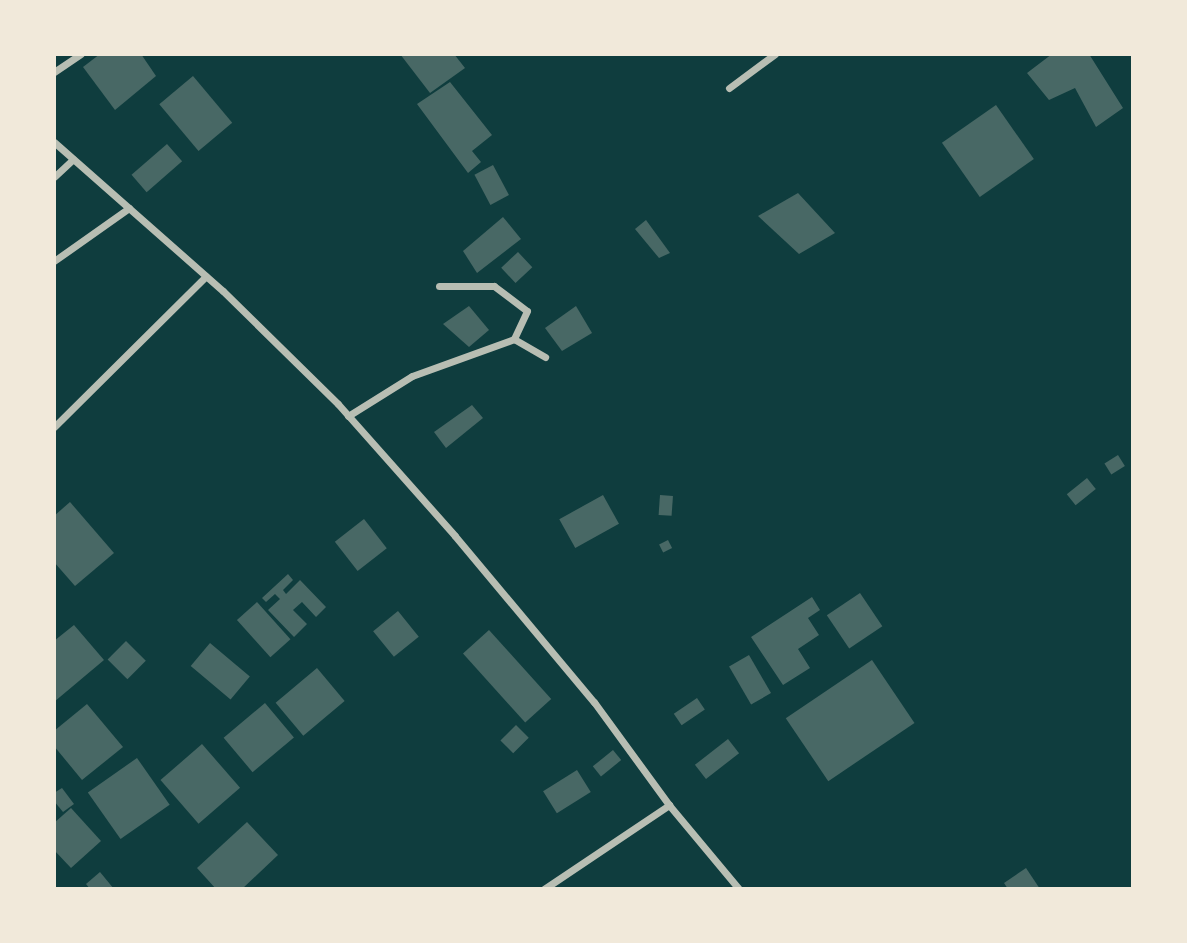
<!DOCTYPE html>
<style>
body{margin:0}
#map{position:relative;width:1187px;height:943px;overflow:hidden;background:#0f3d3e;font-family:"Varela Round",sans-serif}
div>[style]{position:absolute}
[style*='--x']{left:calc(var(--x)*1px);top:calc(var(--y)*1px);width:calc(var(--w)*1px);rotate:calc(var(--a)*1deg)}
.building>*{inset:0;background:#486865;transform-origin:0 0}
.minor>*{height:7px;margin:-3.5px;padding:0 3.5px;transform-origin:3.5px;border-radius:3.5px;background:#b8beb3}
span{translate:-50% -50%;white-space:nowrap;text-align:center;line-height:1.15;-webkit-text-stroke:6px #f1e9da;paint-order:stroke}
.frame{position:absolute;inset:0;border:56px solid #f1e9da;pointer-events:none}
</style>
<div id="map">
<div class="building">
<div style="clip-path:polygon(100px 54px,141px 54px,156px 76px,115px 110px,83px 67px)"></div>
<div style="clip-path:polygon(400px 54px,454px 54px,465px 68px,430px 93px)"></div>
<div style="clip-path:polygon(1052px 54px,1089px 54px,1123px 108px,1096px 127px,1075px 88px,1049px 100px,1027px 73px)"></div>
<div style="left:193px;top:76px;width:61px;height:44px;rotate:50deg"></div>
<div style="clip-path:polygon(450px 82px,492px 135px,472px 151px,481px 162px,468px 173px,417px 104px)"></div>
<div style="left:996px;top:105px;width:66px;height:66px;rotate:55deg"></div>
<div style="left:167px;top:144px;width:23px;height:47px;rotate:49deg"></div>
<div style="left:493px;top:165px;width:34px;height:21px;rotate:62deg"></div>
<div style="clip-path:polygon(798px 193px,835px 233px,799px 254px,758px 216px)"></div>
<div style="clip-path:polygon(503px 217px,521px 239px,477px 273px,463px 251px)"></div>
<div style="clip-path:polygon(646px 220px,670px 253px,659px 258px,635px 229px)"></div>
<div style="left:518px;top:252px;width:21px;height:23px;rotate:47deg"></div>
<div style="clip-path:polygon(469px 306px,489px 330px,469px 347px,443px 324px)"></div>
<div style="clip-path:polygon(576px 306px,592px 333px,562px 351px,545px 328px)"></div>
<div style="clip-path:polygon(472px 405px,483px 418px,446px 448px,434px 432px)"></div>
<div style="left:1118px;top:455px;width:13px;height:16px;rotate:58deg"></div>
<div style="left:1087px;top:478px;width:14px;height:26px;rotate:51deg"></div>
<div style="left:603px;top:495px;width:33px;height:50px;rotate:61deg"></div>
<div style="left:660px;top:495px;width:13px;height:20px;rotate:4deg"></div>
<div style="clip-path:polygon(70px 502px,114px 553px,75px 586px,54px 562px,54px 516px)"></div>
<div style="left:364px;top:519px;width:37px;height:37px;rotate:52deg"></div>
<div style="left:668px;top:540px;width:9px;height:10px;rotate:63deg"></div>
<div style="clip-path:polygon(288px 574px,293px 580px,283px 590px,286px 594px,300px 580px,326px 607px,316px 617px,302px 602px,293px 610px,307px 624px,294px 637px,268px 610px,280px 599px,275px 594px,266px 602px,262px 598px)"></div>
<div style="left:860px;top:593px;width:40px;height:40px;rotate:56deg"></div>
<div style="clip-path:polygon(812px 597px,820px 610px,808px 618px,819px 635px,798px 649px,810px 668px,783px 685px,751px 637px)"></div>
<div style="left:257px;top:602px;width:50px;height:27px;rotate:48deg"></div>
<div style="left:398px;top:611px;width:33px;height:32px;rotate:51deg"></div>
<div style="clip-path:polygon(74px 625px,104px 660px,54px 702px,54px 641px)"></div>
<div style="left:489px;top:630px;width:93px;height:35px;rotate:48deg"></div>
<div style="left:126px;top:641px;width:28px;height:26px;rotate:45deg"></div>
<div style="left:210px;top:643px;width:52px;height:30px;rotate:40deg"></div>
<div style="left:749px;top:655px;width:44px;height:23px;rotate:60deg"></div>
<div style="left:872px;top:660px;width:76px;height:104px;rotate:56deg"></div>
<div style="left:317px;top:668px;width:43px;height:54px;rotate:50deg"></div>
<div style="left:697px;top:698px;width:14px;height:28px;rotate:56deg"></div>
<div style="left:265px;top:703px;width:45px;height:54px;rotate:50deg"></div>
<div style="clip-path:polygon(87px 704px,123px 747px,82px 780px,54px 746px,54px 731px)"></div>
<div style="left:516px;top:725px;width:18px;height:22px;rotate:45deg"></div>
<div style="left:728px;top:739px;width:18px;height:42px;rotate:52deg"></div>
<div style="left:202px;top:744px;width:58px;height:55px;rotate:49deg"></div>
<div style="left:613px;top:750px;width:13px;height:26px;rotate:51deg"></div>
<div style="left:137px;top:758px;width:57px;height:60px;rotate:55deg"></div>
<div style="left:577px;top:770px;width:26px;height:40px;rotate:58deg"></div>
<div style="clip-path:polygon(62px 788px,74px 804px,63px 812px,54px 801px,54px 793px)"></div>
<div style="clip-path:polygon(71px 808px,101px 841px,71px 868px,54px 850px,54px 823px)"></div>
<div style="clip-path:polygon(247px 822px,278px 855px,242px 889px,216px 889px,197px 868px)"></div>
<div style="clip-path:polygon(1026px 868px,1040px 889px,1008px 889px,1004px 883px)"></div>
<div style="clip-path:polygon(100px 872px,114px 889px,90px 889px,86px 884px)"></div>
</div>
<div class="minor">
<div style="--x:54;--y:72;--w:32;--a:-34"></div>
<div style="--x:729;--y:88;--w:57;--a:-36.5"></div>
<div style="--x:54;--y:142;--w:225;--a:41.4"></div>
<div style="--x:223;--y:291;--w:161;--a:44.5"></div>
<div style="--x:338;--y:404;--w:176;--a:48.4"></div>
<div style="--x:455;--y:536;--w:217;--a:50.1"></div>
<div style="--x:594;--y:702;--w:127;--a:53.9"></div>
<div style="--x:669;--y:805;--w:109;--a:50.2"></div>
<div style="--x:54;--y:177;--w:26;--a:-43"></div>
<div style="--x:54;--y:261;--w:92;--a:-35.2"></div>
<div style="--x:439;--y:286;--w:55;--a:0"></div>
<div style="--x:494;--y:286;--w:41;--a:37.1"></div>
<div style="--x:527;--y:311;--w:31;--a:115"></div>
<div style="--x:348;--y:416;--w:75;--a:-32"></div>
<div style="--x:412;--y:376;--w:109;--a:-19.9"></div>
<div style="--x:514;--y:339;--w:36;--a:30"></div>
<div style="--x:54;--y:427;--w:214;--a:-44.8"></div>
<div style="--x:544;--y:889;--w:151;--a:-33.9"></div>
</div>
<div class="frame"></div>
</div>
